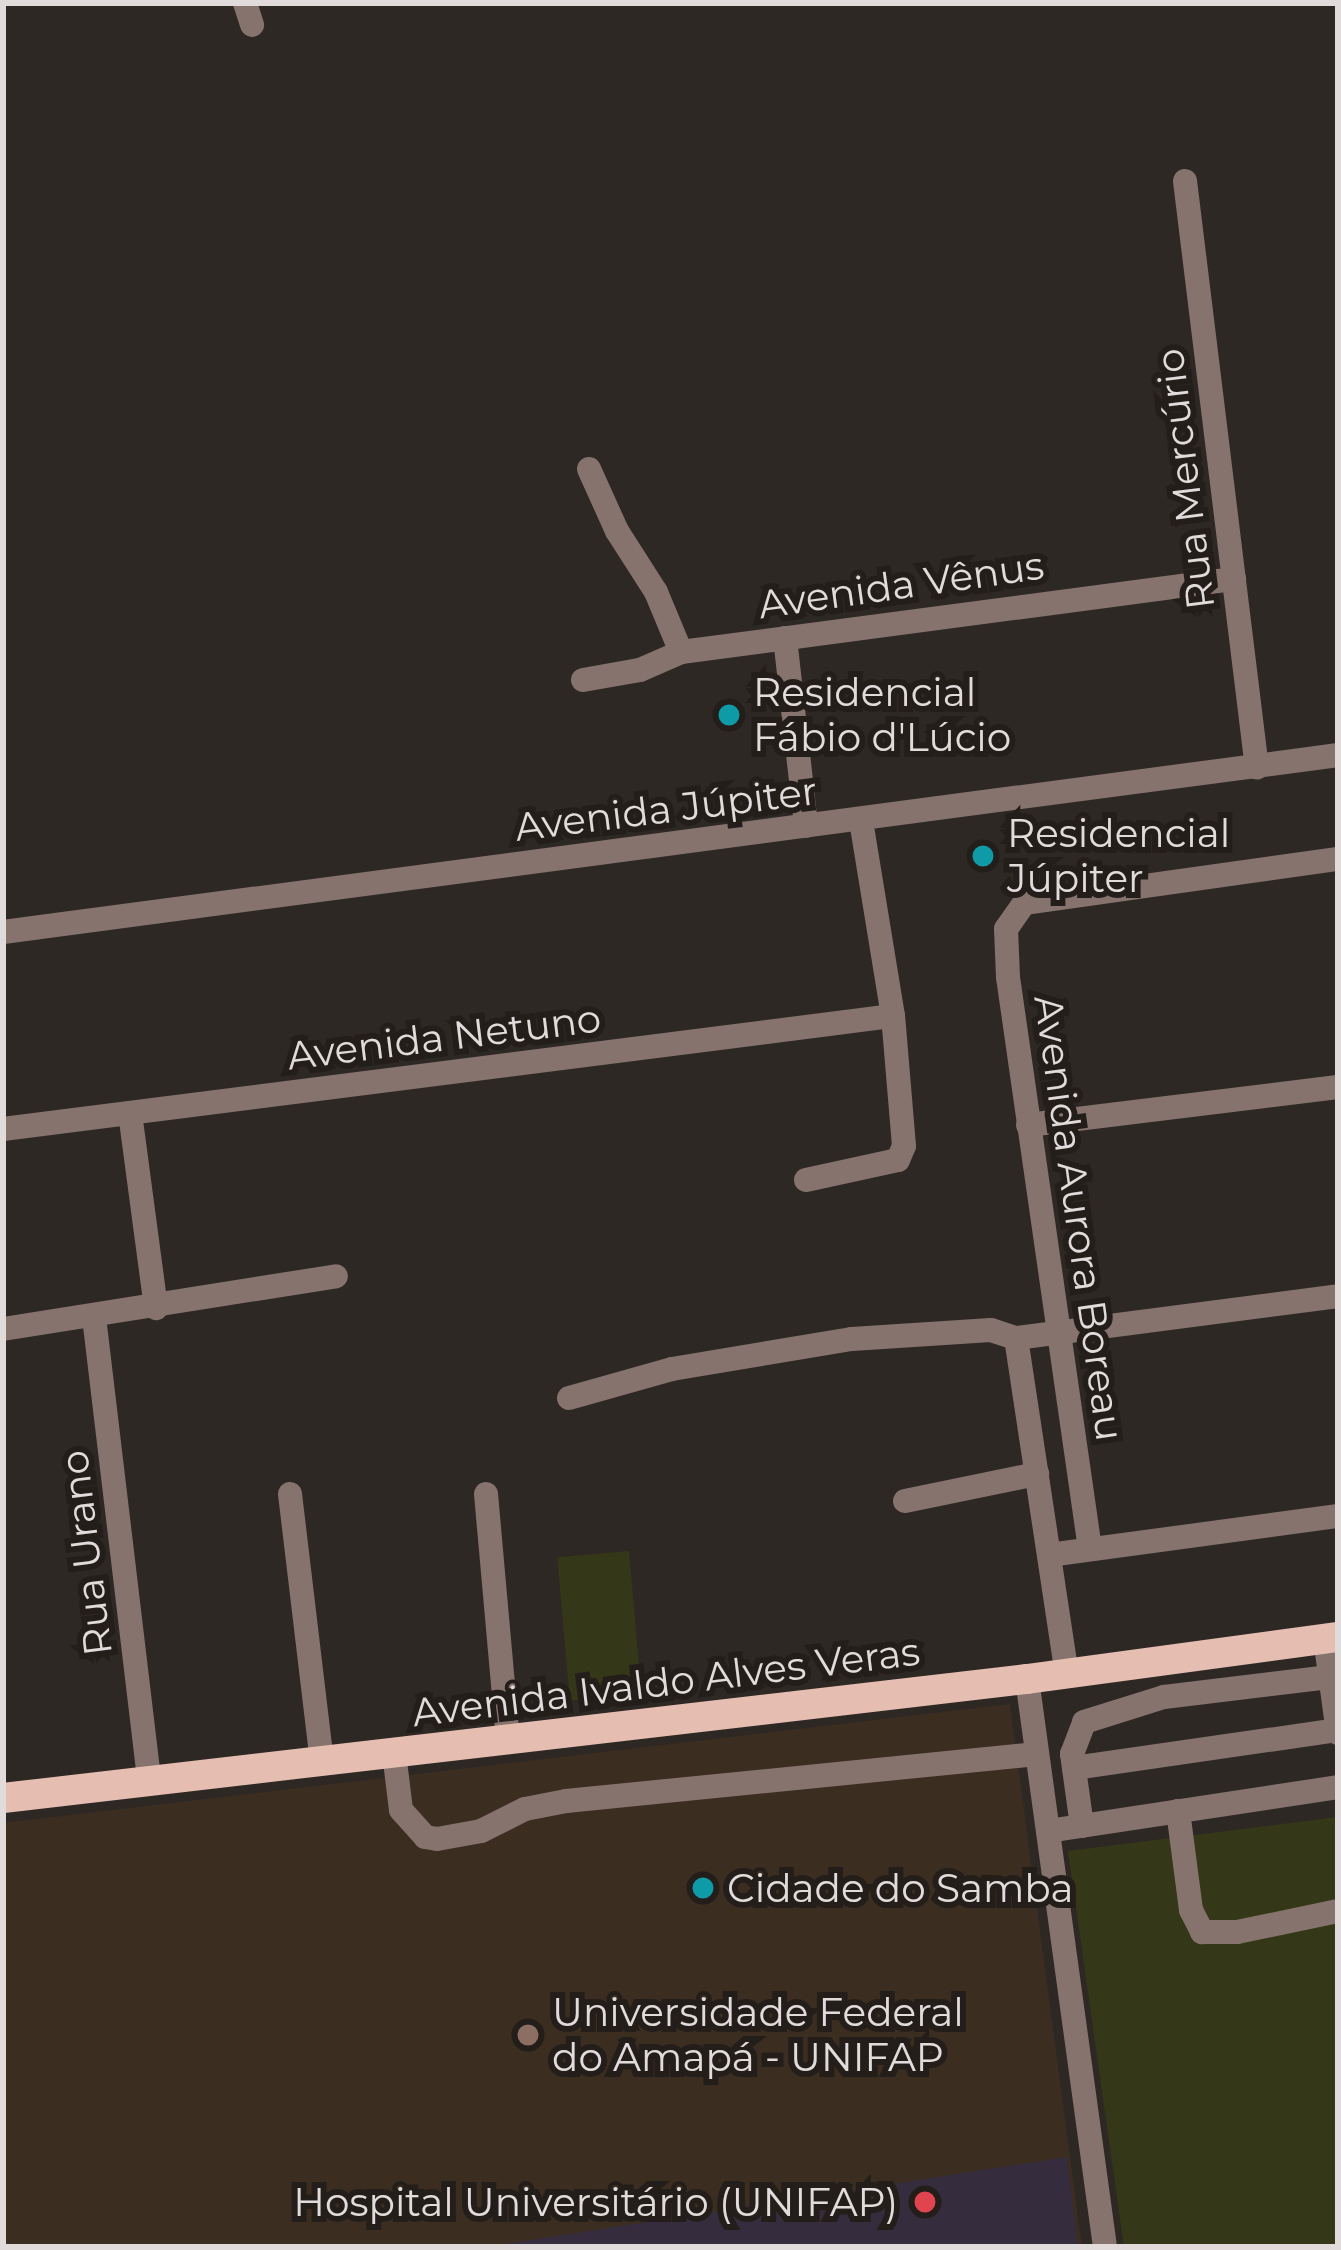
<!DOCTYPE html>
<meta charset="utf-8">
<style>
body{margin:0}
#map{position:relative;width:1341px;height:2250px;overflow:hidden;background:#2e2825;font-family:Montserrat,sans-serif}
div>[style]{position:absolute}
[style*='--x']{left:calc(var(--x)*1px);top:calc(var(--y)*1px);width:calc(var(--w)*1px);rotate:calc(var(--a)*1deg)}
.education>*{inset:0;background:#3c2d21}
.medical>*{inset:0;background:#352d3d}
.green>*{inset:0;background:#343718;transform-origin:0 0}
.minor>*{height:24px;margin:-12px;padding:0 12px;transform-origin:12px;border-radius:12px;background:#86736d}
.major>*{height:30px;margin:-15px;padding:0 15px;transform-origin:15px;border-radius:15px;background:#e5beb1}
.dots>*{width:33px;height:33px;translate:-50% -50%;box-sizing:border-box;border:6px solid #241e1b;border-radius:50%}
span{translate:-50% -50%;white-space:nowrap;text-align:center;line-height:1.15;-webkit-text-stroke:12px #241e1b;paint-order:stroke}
.street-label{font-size:39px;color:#e1dcdb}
.poi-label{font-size:39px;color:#e1dcdb}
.left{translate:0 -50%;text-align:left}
.right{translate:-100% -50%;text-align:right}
.frame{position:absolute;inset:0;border:6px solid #e1dcdb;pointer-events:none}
</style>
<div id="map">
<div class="education">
<div style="clip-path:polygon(1010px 1704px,1082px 2247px,3px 2247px,3px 1823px)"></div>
</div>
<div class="medical">
<div style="clip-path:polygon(1067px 2157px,1078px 2247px,486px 2247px)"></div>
</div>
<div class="green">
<div style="left:629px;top:1551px;width:144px;height:72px;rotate:85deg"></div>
<div style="clip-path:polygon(1338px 1817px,1338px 2247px,1124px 2247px,1068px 1851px)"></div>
</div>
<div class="minor">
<div style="--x:245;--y:3;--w:23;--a:72"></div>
<div style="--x:1185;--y:181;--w:591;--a:83.01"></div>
<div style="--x:589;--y:469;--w:68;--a:65.7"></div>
<div style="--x:617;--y:531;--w:72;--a:57.4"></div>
<div style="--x:656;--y:592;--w:65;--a:67.4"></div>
<div style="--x:785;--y:638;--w:189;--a:83.6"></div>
<div style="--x:583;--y:680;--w:58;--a:-10"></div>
<div style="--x:640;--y:670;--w:45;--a:-23.7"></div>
<div style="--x:681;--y:652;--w:558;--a:-7.52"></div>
<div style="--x:3;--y:932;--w:1347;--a:-7.55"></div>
<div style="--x:130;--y:1113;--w:197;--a:82.4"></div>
<div style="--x:1028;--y:1125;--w:312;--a:-7"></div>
<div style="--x:3;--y:1129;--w:897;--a:-7.24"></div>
<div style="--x:806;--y:1180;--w:94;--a:-12.3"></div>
<div style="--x:898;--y:1160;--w:15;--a:-67"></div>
<div style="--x:904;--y:1146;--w:130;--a:-94.8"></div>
<div style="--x:893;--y:1016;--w:199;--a:-99.3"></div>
<div style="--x:94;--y:1317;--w:467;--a:83.2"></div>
<div style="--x:3;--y:1329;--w:337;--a:-9"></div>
<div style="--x:1016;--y:1338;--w:340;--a:81.4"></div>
<div style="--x:569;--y:1398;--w:107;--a:-15.7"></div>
<div style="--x:672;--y:1369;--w:182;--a:-9.5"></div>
<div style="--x:852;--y:1339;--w:139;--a:-3.7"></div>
<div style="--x:991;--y:1330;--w:26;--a:18"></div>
<div style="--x:1016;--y:1338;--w:325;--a:-7.4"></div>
<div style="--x:290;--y:1494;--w:269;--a:83.2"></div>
<div style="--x:486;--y:1494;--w:246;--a:84.9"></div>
<div style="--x:905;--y:1501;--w:135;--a:-11.6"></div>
<div style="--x:1090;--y:1549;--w:578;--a:-98.16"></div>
<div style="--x:1008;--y:977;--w:48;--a:-92.4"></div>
<div style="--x:1006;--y:929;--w:32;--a:-55"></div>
<div style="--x:1024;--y:903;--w:317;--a:-8"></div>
<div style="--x:1049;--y:1555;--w:292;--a:-7.7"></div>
<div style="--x:1325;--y:1638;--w:96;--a:82.2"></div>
<div style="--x:1027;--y:1679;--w:573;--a:82.18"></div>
<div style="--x:394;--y:1753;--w:57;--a:83"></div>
<div style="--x:401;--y:1810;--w:36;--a:48"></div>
<div style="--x:425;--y:1837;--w:12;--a:9"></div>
<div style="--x:437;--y:1839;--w:45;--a:-10.3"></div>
<div style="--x:481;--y:1831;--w:49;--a:-26.6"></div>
<div style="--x:525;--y:1809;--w:42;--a:-11"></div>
<div style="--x:566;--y:1801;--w:473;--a:-5.7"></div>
<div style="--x:1074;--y:1768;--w:267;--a:-8.2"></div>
<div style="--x:1178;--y:1811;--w:100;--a:82.5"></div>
<div style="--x:1191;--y:1910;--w:25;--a:63"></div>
<div style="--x:1202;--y:1932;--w:35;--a:0"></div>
<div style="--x:1237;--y:1932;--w:103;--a:-11.7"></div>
<div style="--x:1082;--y:1826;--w:73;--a:-97.9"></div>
<div style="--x:1072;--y:1754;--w:34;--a:-69"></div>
<div style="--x:1084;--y:1722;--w:84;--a:-17.4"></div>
<div style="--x:1164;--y:1697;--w:175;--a:-6.9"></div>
<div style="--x:1048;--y:1831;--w:293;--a:-8.6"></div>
</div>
<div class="major">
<div style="--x:3;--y:1798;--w:1031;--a:-6.63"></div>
<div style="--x:1027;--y:1679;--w:314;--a:-7.7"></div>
</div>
<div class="dots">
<div style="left:729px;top:715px;background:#0f9aa8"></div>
<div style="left:983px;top:856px;background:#0f9aa8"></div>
<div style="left:703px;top:1888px;background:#0f9aa8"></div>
<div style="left:528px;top:2035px;background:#8d6e63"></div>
<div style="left:925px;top:2202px;background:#e0444e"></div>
</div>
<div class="street-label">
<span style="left:1185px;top:479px;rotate:-97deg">Rua Mercúrio</span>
<span style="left:901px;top:585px;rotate:-8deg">Avenida Vênus</span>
<span style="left:666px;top:809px;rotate:-7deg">Avenida Júpiter</span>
<span style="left:444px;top:1037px;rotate:-7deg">Avenida Netuno</span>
<span style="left:1079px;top:1218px;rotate:82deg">Avenida Aurora Boreau</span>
<span style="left:86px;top:1553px;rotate:-97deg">Rua Urano</span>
<span style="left:666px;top:1682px;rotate:-7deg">Avenida Ivaldo Alves Veras</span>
</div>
<div class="poi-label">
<span class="left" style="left:753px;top:715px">Residencial<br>Fábio d'Lúcio</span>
<span class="left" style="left:1007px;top:856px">Residencial<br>Júpiter</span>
<span class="left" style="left:727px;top:1888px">Cidade do Samba</span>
<span class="left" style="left:552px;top:2035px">Universidade Federal<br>do Amapá - UNIFAP</span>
<span class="right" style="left:898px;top:2202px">Hospital Universitário (UNIFAP)</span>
</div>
<div class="frame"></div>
</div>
